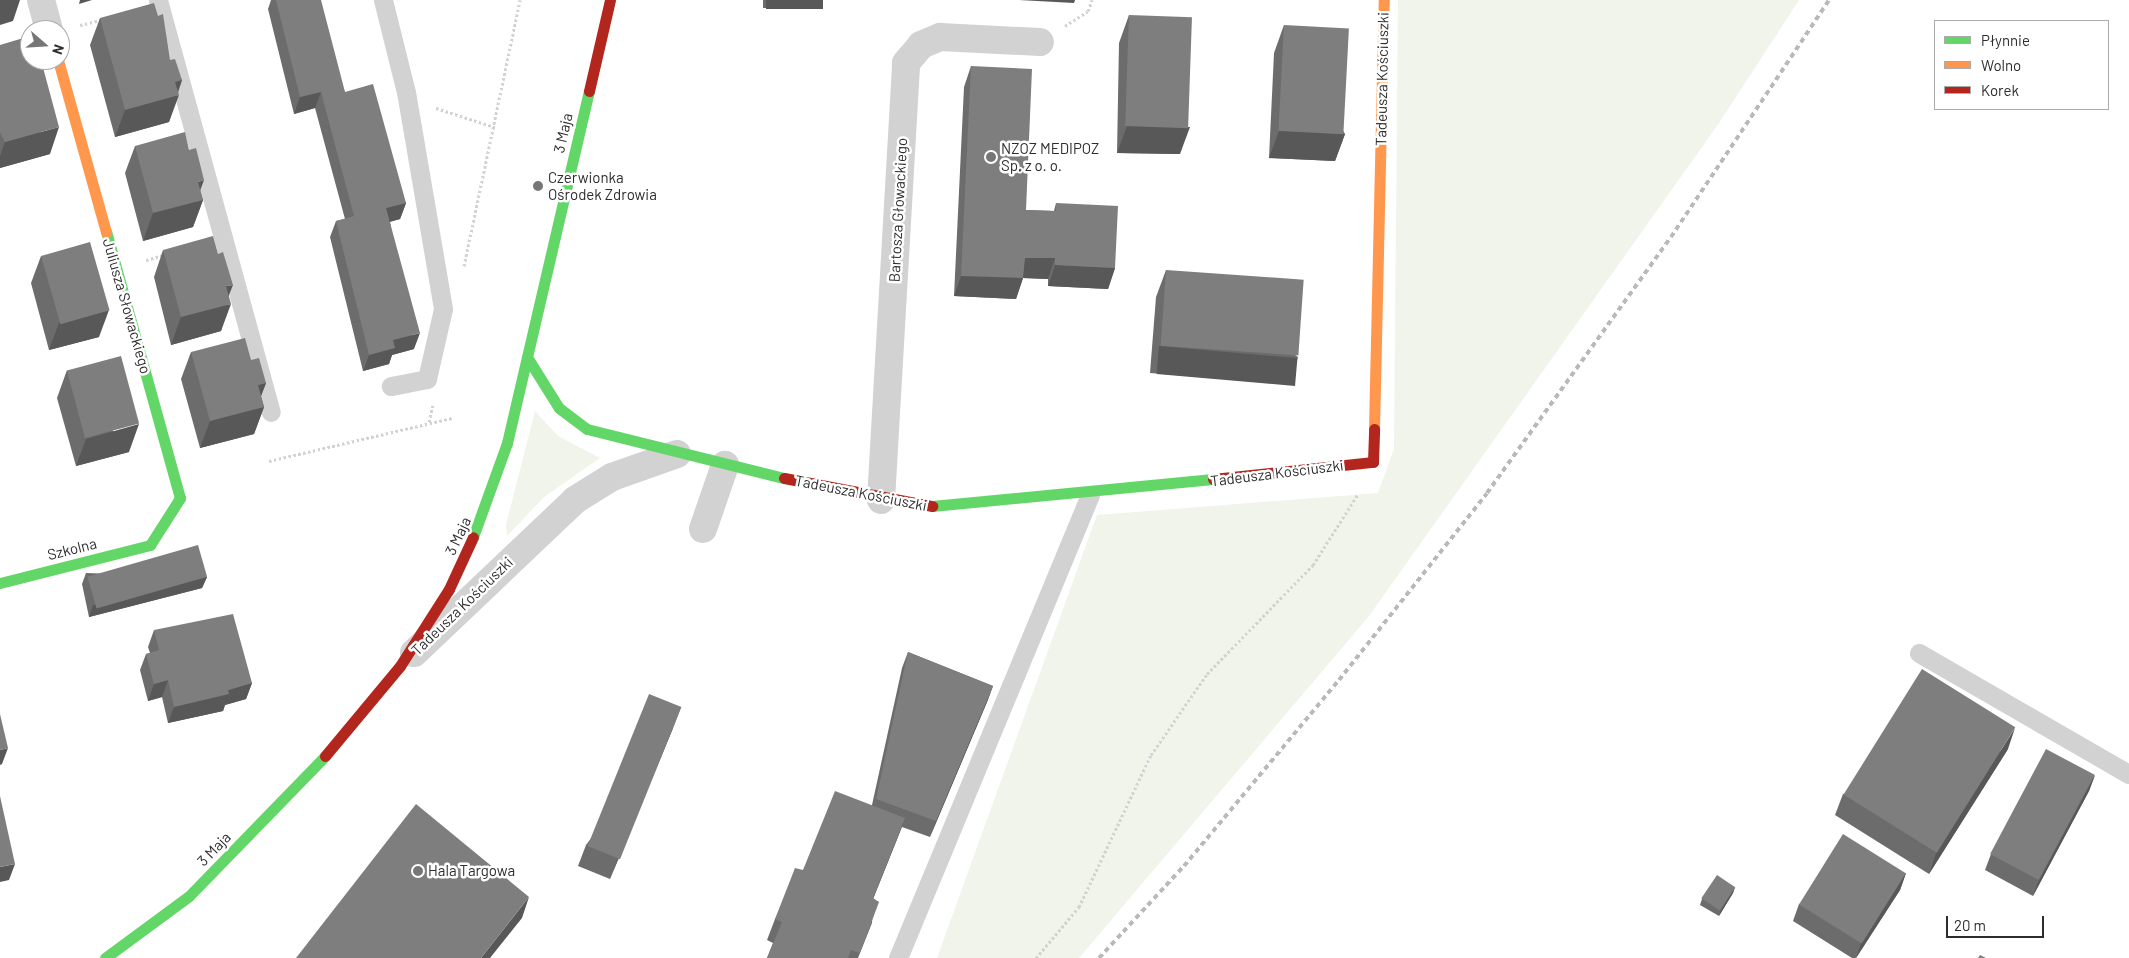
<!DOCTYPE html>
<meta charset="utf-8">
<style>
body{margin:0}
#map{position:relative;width:2129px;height:958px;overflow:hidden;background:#fff;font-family:Barlow,sans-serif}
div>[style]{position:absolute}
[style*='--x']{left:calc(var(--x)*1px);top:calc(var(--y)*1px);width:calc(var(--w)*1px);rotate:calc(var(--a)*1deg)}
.green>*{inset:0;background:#f0f4eb}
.path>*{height:3px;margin-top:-1.5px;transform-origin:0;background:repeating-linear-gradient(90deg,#d2d2d2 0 2.5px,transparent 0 5px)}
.lane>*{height:19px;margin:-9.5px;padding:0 9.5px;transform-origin:9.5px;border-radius:9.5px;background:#d2d2d2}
.street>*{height:28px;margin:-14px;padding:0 14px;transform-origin:14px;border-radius:14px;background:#d2d2d2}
.fast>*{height:11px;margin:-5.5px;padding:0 5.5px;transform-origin:5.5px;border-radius:5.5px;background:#63d668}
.slow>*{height:11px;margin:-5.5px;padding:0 5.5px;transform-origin:5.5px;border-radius:5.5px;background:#ff974d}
.jam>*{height:11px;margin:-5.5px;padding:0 5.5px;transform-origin:5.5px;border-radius:5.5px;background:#b3261e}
.rail>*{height:4px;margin-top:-2px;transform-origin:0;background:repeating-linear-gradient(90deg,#b9b9b9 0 5px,transparent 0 9px)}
.wall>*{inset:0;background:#6c6c6c;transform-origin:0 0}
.shaded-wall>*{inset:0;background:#585858;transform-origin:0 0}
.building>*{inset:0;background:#7e7e7e;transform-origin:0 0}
.dots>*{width:14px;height:14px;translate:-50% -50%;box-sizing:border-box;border:2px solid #fff;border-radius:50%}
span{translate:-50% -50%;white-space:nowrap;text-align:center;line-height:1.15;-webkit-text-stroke:5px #fff;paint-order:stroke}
.street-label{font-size:15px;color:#2d2d2d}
.poi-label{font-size:15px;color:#2d2d2d}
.left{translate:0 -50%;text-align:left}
.legend{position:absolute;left:1934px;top:20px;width:175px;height:90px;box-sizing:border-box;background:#fff;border:1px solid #ababab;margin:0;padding:6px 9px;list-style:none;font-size:15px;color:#2d2d2d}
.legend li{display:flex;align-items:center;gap:10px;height:25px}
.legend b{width:25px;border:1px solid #ababab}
.north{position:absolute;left:20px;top:20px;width:50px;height:50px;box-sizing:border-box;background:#fff;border:1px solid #ababab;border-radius:50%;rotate:109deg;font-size:14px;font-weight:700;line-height:20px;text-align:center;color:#2d2d2d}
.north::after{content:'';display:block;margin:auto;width:18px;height:22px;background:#767676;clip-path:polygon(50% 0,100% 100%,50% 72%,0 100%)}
.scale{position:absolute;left:1946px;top:916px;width:98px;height:22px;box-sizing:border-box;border:2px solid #2d2d2d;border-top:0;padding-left:6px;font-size:15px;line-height:18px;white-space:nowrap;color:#2d2d2d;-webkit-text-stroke:4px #fff;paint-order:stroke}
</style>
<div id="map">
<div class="green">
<div style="clip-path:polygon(1398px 0,1799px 0,1719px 123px,1369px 616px,1079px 958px,937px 958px,1097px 515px,1378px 493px,1394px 449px)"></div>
<div style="clip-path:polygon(535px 411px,558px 436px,600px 458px,544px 497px,507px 536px,506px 525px)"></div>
</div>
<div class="path">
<div style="--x:80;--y:25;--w:22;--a:-13"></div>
<div style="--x:1065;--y:26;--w:27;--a:-33"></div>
<div style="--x:1088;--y:11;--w:12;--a:-70"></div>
<div style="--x:436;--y:108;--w:62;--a:17.9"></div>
<div style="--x:146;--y:260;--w:19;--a:-16"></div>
<div style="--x:464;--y:266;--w:272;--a:-78.1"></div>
<div style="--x:429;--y:422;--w:17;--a:-77"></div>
<div style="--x:269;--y:461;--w:188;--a:-13.2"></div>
<div style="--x:1036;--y:958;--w:67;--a:-49.9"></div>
<div style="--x:1079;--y:907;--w:168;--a:-64.7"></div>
<div style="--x:1151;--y:755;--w:98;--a:-55.3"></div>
<div style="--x:1207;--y:674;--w:152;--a:-45.8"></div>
<div style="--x:1313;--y:565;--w:84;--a:-57.6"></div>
</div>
<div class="lane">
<div style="--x:158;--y:0;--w:427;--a:74.7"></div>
<div style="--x:383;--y:0;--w:95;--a:76"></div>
<div style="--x:406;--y:92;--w:220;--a:80.3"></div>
<div style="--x:443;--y:309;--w:72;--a:102.9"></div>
<div style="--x:427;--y:379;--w:37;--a:169"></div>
<div style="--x:1919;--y:653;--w:242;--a:30"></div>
<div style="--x:898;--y:958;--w:501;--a:-67.48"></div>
</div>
<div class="street">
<div style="--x:41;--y:0;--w:31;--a:75"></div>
<div style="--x:881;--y:500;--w:438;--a:-86.7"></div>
<div style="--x:906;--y:63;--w:23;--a:-50"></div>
<div style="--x:921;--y:45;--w:21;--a:-23"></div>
<div style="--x:940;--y:37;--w:100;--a:2.9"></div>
<div style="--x:703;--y:529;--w:68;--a:-71"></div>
<div style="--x:414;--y:653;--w:222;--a:-43.5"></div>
<div style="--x:575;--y:500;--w:44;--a:-31.9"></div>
<div style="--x:612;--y:477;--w:69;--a:-19.5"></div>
</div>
<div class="fast">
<div style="--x:527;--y:357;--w:60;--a:57.9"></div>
<div style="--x:559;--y:408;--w:35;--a:37"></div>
<div style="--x:587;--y:429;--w:203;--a:14"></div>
<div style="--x:932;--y:506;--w:282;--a:-5.5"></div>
<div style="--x:473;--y:537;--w:100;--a:-70.1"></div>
<div style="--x:507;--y:443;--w:361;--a:-76.9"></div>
<div style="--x:0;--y:583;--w:155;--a:-14.2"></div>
<div style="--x:150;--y:545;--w:56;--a:-57.4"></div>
<div style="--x:180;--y:498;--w:276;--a:-105.5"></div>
<div style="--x:105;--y:958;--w:104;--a:-36.4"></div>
<div style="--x:189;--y:896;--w:195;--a:-45.8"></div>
</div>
<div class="slow">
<div style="--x:58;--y:60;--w:179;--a:74.4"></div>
<div style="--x:1374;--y:429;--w:429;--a:-88.7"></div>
</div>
<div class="jam">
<div style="--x:589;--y:91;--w:93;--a:-77"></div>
<div style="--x:784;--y:478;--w:151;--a:10.7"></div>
<div style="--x:1213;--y:479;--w:161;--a:-6.1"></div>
<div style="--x:1373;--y:462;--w:33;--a:-88"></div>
<div style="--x:325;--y:756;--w:117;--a:-50.2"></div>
<div style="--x:400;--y:666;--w:91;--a:-57.5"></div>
<div style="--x:449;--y:589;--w:57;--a:-65.2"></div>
</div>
<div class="rail">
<div style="--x:1099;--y:958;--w:125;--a:-47.3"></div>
<div style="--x:1184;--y:866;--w:242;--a:-50.2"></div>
<div style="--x:1339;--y:680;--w:238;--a:-51.6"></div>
<div style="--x:1487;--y:493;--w:315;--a:-54.3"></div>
<div style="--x:1671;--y:237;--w:285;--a:-56.3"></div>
</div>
<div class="wall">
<div style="clip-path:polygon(271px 0,276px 0,345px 92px,406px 203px,400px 219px,390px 222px,414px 349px,392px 355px,389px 364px,363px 371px,330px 237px,336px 221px,345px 219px,315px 108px,294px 114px,268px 9px)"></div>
<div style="left:763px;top:0;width:60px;height:8px"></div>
<div style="clip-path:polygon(1129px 15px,1180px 154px,1117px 153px,1119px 43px)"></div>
<div style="clip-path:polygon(100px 18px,170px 60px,182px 80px,169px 122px,115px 137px,90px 45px)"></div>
<div style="clip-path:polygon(1284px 25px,1345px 134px,1335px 161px,1269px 158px,1274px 53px)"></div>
<div style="clip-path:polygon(0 45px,50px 154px,0 168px)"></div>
<div style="clip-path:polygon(971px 66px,1026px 210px,1054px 211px,1056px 203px,1115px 268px,1108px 289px,1048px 286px,1048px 279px,1023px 278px,1016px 299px,954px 296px,964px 87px)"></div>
<div style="clip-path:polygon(135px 146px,189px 150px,203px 200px,193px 227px,143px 241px,125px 173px)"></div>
<div style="clip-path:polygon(163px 250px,229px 295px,221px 331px,171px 345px,154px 277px)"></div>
<div style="clip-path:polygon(41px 256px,99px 337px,49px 350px,31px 283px)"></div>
<div style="clip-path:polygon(1166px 270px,1298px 357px,1288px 384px,1150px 373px,1156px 297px)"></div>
<div style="clip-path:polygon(191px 352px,251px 360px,266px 383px,261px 396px,264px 407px,254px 434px,200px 448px,181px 379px)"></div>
<div style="clip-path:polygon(67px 370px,129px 452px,76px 466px,57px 398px)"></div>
<div style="clip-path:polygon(86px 573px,207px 577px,202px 588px,89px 617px,82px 584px)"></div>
<div style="clip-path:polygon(154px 630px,252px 683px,246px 699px,225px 705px,223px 711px,168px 723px,162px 697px,148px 701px,140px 670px,146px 654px,150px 653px,148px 647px)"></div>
<div style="clip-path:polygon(908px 652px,993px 686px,987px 702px,930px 837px,902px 827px,873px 899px,872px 923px,858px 958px,767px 958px,773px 943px,767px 940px,775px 919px,803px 870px,872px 805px,902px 668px)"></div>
<div style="clip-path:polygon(673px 728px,610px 879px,578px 866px,586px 845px)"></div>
<div style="clip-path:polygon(2008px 749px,1929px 874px,1835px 815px,1843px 794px)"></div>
<div style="clip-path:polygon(2095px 775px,2089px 791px,2033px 896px,1985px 870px,1991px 854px)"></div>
<div style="clip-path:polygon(1906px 873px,1900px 890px,1856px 958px,1852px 958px,1793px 921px,1799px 904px)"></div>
<div style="clip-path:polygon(1735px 887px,1733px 893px,1719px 916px,1700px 905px,1702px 899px)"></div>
</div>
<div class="shaded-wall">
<div style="clip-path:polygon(0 0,20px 0,13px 21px,0 25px)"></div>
<div style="clip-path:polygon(80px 0,92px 0,79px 4px)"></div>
<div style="left:766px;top:0;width:57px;height:9px"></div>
<div style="clip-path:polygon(1019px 0,1075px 0,1074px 3px)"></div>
<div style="clip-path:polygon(182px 80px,176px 96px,179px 95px,169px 122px,115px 137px,125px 110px,175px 82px)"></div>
<div style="clip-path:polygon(321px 92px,315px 108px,294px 114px,300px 97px)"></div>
<div style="clip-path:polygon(1127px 126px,1190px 127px,1180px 154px,1117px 153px)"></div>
<div style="clip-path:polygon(59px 127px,50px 154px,0 168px,0 156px,5px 142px)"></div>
<div style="clip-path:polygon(1279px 131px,1345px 134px,1335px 161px,1269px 158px)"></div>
<div style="clip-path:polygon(204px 180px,196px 202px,203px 200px,193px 227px,143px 241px,153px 213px,198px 182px)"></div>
<div style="clip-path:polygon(406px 203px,400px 219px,380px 224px,386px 208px)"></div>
<div style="clip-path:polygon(1025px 258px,1055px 258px,1048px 279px,1023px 278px,1016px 299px,954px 296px,961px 276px)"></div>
<div style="clip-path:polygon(1055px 265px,1115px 268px,1108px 289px,1048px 286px)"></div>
<div style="clip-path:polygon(233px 285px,225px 305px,231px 304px,221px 331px,171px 345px,181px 317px,226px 286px)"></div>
<div style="clip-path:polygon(109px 310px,99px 337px,49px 350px,59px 323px)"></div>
<div style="clip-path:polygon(420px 333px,414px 349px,392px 355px,389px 364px,363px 371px,369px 355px,393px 340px)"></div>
<div style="left:1159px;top:346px;width:139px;height:28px;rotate:5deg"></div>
<div style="clip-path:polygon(266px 383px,256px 409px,264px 407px,254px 434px,200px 448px,210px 421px,258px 385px)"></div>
<div style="clip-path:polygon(139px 424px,129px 452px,76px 466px,86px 439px)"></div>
<div style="clip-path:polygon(207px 577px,202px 588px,89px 617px,93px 605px)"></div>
<div style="clip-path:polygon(168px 680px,162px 697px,148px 701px,154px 684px)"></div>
<div style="clip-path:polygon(252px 683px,246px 699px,225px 705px,223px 711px,168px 723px,174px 707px)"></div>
<div style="clip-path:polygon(993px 686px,987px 702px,930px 837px,936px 821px)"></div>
<div style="clip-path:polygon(681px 707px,673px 728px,610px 879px,618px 858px)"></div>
<div style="clip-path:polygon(2015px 728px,2008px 749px,1929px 874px,1936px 853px)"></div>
<div style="clip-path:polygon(8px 748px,2px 764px,0 765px,0 750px)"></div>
<div style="clip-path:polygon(2095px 775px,2089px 791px,2033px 896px,2039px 880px)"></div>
<div style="clip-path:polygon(905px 818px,897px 839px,865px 919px,873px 898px)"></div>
<div style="clip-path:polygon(15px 864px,9px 880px,0 882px,0 867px)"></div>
<div style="clip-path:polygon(1906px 873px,1900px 890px,1856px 958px,1861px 944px)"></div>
<div style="clip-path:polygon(1735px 887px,1733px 893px,1719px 916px,1721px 910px)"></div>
<div style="clip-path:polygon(529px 897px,522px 918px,490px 958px,481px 958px)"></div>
</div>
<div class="building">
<div style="clip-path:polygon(276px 0,321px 0,345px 92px,373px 84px,406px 203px,386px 208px,420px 333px,393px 340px,395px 348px,369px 355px,336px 221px,354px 216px,321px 92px,300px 97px)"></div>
<div style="clip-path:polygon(154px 3px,158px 16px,163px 14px,170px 60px,175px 59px,182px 80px,175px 82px,179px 95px,125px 110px,100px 18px)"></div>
<div style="left:1129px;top:15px;width:63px;height:111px;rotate:2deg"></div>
<div style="left:1284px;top:25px;width:65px;height:106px;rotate:3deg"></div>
<div style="clip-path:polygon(30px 36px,30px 60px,41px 60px,59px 127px,5px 142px,0 133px,0 45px)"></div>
<div style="clip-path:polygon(971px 66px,1032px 69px,1026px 210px,1056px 211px,1056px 203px,1118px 206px,1115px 268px,1055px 265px,1055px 258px,1025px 258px,1023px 278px,961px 276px)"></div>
<div style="clip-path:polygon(185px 132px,189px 150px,196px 148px,204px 180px,198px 182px,203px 200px,153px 213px,135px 146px)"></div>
<div style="clip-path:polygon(213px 236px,218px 254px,223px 252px,233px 285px,226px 286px,231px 304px,181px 317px,163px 250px)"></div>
<div style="left:90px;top:242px;width:71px;height:51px;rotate:74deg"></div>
<div style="left:1166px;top:270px;width:138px;height:76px;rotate:4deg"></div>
<div style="clip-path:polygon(245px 338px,251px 360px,259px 358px,266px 383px,258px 385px,264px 407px,210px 421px,191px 352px)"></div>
<div style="left:121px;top:356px;width:70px;height:56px;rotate:75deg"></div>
<div style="left:198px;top:545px;width:33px;height:115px;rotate:74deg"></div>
<div style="clip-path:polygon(233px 614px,252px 683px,228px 690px,229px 694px,174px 707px,168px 680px,154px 684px,146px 654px,159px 650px,154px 630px)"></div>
<div style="clip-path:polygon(908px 652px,993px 686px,936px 821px,876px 799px)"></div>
<div style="left:1922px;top:669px;width:110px;height:148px;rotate:32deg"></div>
<div style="left:649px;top:694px;width:35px;height:164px;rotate:22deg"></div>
<div style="clip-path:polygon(0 714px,8px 748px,0 750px)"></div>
<div style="left:2046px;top:749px;width:55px;height:119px;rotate:28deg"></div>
<div style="clip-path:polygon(835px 791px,905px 818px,873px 898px,879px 902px,860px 953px,851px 950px,848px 958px,767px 958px,782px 922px,775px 919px,795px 868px,803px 870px)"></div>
<div style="clip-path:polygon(0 796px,15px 864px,0 867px)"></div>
<div style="clip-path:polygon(416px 804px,529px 897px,481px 958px,296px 958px)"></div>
<div style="left:1843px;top:834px;width:74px;height:83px;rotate:32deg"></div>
<div style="left:1717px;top:875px;width:22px;height:28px;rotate:34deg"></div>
<div style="clip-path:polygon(1980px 955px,1986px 958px,1978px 958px)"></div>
</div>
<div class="dots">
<div style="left:991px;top:157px;background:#767676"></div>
<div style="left:538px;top:186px;background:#767676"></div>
<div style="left:418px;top:871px;background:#767676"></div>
</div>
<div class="street-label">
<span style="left:1382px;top:79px;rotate:-89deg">Tadeusza Kościuszki</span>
<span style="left:563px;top:133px;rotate:-77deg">3 Maja</span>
<span style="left:898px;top:210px;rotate:-87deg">Bartosza Głowackiego</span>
<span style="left:127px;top:306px;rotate:74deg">Juliusza Słowackiego</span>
<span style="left:1277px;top:473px;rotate:-7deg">Tadeusza Kościuszki</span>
<span style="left:861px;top:493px;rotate:11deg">Tadeusza Kościuszki</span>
<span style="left:458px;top:536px;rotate:-65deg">3 Maja</span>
<span style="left:72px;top:549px;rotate:-14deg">Szkolna</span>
<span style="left:462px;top:606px;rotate:-44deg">Tadeusza Kościuszki</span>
<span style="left:214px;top:849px;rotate:-46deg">3 Maja</span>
</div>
<div class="poi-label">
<span class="left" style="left:1001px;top:157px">NZOZ MEDIPOZ<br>Sp. z o. o.</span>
<span class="left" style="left:548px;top:186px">Czerwionka<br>Ośrodek Zdrowia</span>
<span class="left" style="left:428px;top:871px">Hala Targowa</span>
</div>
<ul class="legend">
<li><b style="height:6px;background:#63d668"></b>Płynnie</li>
<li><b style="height:6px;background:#ff974d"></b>Wolno</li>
<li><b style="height:6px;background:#b3261e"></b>Korek</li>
</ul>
<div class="north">N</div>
<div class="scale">20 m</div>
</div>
